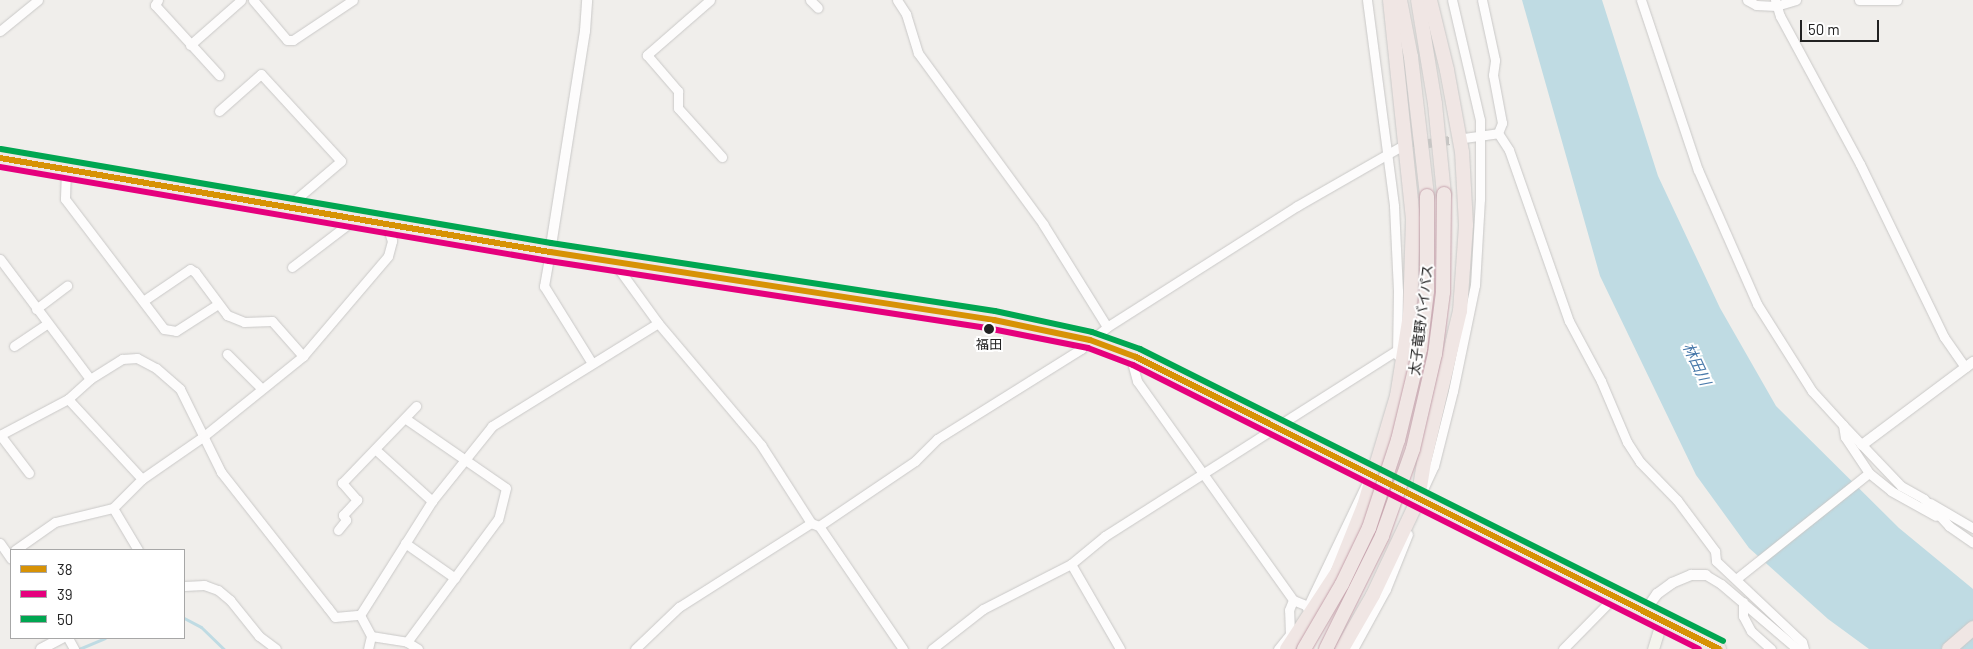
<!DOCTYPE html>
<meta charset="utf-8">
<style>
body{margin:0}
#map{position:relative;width:1973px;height:649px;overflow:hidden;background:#f0eeeb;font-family:Barlow,"Noto Sans JP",sans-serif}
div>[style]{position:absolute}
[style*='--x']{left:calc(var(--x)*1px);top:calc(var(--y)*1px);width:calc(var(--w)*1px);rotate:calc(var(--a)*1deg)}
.water>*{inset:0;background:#bfdbe3}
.stream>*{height:3px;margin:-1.5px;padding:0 1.5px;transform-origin:1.5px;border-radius:1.5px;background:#bfdbe3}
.minor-tunnel>*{height:9px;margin-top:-4.5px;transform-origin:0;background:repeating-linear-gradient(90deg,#c7c5c3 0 9px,transparent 0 13.5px)}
.roads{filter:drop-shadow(0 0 1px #c9c8c7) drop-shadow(0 0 1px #c9c8c7)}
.minor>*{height:9px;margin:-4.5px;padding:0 4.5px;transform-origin:4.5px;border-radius:4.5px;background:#fdfcfc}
.tertiary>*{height:10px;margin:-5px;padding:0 5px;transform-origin:5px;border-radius:5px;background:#fdfcfc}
.secondary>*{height:11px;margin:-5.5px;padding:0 5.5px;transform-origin:5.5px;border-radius:5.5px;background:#f4f4ed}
.trunk>*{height:14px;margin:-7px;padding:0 7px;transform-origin:7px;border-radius:7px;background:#f0e6e4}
.bridges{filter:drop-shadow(0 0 1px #c5a2ac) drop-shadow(0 0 1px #c5a2ac)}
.trunk-bridge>*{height:14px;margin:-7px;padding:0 7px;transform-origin:7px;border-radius:7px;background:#f0e6e4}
.bus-1>*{height:6px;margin:-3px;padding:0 3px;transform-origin:3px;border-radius:3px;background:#d79205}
.bus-2>*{height:6px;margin:-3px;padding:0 3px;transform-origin:3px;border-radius:3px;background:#e5007d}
.bus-3>*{height:6px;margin:-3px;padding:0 3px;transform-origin:3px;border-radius:3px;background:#00a651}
.dots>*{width:14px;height:14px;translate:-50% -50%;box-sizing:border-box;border:2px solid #fff;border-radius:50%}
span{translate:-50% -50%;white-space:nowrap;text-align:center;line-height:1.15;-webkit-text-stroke:4px #fff;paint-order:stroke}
.bus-label{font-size:13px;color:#222}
.street-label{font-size:14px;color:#222}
.water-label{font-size:15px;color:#4a7aab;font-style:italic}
.legend{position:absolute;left:10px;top:549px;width:175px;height:90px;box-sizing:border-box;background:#fff;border:1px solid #a7a7a7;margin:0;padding:6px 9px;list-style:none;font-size:15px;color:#222}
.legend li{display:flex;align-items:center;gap:10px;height:25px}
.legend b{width:25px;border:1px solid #a7a7a7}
.scale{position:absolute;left:1800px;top:20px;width:79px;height:22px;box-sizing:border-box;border:2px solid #222;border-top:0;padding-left:6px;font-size:15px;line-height:18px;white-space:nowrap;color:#222;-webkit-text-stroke:4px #fff;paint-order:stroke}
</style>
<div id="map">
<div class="water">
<div style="clip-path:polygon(1522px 0,1602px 0,1658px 176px,1720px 308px,1776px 406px,1899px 528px,1973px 589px,1973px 649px,1869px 649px,1828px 619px,1749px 548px,1696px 475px,1600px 276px)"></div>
</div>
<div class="stream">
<div style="--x:184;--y:618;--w:19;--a:28"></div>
<div style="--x:201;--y:627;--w:32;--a:44"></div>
<div style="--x:79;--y:649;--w:28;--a:-23"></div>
</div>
<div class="minor-tunnel">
<div style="--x:1400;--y:147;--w:65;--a:-8"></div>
</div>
<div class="roads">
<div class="minor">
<div style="--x:158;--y:0;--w:6;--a:121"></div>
<div style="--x:155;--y:5;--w:95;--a:47.6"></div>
<div style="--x:253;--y:0;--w:52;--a:49.6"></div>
<div style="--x:287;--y:40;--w:6;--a:0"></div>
<div style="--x:293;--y:40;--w:72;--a:-33.7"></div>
<div style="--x:710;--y:0;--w:84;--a:138.9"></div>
<div style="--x:647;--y:55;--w:48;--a:49.3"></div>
<div style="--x:678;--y:91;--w:17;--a:90"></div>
<div style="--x:678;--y:108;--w:66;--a:48.1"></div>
<div style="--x:810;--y:0;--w:11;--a:45"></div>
<div style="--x:897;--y:0;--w:17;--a:57"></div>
<div style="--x:906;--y:14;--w:41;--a:72.9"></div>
<div style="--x:918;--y:53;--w:212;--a:53.8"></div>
<div style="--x:1043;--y:224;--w:121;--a:58.1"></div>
<div style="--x:1367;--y:0;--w:208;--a:82.5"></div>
<div style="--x:1394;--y:206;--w:85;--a:87.3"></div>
<div style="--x:1398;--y:291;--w:64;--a:90.9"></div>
<div style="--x:1641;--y:0;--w:179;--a:71.5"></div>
<div style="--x:1698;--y:170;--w:146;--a:66.2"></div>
<div style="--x:1757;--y:304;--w:103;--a:57.7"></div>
<div style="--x:1812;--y:391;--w:46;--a:47.6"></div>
<div style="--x:1843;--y:425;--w:84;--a:46.4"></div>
<div style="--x:1901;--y:486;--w:26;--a:29"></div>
<div style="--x:1924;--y:499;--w:37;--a:47"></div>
<div style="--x:1949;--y:526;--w:29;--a:35"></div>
<div style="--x:1747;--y:0;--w:10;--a:29"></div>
<div style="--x:1756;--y:5;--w:20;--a:3"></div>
<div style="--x:1776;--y:6;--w:21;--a:-17"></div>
<div style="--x:1775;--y:0;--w:17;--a:73"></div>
<div style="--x:1780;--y:16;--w:168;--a:61.6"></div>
<div style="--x:1860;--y:164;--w:192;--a:64.1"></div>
<div style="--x:1944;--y:337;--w:37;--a:55"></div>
<div style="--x:1859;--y:0;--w:38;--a:0"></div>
<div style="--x:0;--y:31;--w:49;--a:-39.2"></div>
<div style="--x:190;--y:45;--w:68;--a:-41.4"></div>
<div style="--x:219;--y:111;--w:56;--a:-41.4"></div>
<div style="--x:261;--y:74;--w:118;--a:47.4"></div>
<div style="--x:341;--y:161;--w:71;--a:139.6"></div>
<div style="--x:1498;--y:133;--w:20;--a:57"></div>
<div style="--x:1509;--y:150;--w:181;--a:70.7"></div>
<div style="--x:1569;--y:321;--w:68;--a:61.9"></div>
<div style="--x:1601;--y:381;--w:66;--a:66.9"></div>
<div style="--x:1627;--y:442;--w:24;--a:57"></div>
<div style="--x:1640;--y:462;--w:53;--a:45.8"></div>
<div style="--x:1677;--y:500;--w:64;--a:53.3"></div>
<div style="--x:1715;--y:551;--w:10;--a:84"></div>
<div style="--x:1716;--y:561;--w:118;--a:43.3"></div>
<div style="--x:1802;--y:642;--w:7;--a:74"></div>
<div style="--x:1464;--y:138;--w:34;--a:-8"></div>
<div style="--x:1498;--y:133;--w:11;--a:-68"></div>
<div style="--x:1502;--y:123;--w:49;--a:-100.6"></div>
<div style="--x:1493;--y:75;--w:15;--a:-82"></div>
<div style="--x:1495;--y:60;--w:61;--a:-102.2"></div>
<div style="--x:66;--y:169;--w:30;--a:92"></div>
<div style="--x:65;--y:199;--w:163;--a:52.7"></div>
<div style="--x:164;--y:329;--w:12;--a:9"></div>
<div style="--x:176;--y:331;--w:50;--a:-32.7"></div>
<div style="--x:550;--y:252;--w:35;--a:100"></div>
<div style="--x:544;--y:286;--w:91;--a:58.1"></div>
<div style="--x:0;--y:259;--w:150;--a:53.1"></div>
<div style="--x:90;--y:379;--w:38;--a:-32"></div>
<div style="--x:122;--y:359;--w:15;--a:-4"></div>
<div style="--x:137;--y:358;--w:21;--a:28"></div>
<div style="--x:156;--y:368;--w:32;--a:41"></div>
<div style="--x:180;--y:389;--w:93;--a:63.7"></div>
<div style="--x:221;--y:472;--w:173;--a:51.8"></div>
<div style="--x:328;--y:608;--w:11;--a:52"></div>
<div style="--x:335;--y:617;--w:25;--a:-5"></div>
<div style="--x:613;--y:261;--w:77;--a:54"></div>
<div style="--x:658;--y:323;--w:160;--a:49.8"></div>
<div style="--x:761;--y:445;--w:93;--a:57.3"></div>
<div style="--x:292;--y:267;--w:81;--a:-37.4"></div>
<div style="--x:143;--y:301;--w:57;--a:-34.2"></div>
<div style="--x:190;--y:269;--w:6;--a:31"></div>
<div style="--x:195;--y:272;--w:54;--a:53.3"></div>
<div style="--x:227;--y:315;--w:18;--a:22"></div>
<div style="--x:244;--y:322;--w:28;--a:-2"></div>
<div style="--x:272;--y:321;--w:47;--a:48.5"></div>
<div style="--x:36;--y:309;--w:39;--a:-37"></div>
<div style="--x:14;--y:346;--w:40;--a:-34"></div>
<div style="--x:227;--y:354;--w:49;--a:45"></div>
<div style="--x:1136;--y:357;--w:9;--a:108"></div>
<div style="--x:1133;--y:366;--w:16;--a:75"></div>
<div style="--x:1137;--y:381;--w:269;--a:54.5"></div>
<div style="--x:68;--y:399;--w:109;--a:47.2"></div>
<div style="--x:406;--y:419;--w:121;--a:34.6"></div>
<div style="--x:506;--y:488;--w:32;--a:104"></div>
<div style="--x:498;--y:519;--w:153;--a:126.5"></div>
<div style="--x:1843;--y:425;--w:12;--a:81"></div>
<div style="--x:1845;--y:437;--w:43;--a:56.3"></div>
<div style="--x:1869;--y:473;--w:28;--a:39"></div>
<div style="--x:1891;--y:491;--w:51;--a:29.1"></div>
<div style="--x:376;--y:450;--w:76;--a:42.3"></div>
<div style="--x:29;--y:473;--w:48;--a:-127.3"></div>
<div style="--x:0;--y:435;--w:77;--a:-27.9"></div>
<div style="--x:68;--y:399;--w:30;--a:-42"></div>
<div style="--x:1424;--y:487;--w:23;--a:-65"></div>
<div style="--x:1434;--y:466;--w:77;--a:-75.8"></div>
<div style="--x:1453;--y:391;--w:108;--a:-78.3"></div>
<div style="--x:1475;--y:285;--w:86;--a:-86.7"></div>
<div style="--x:1480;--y:199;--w:79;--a:-90"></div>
<div style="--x:1480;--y:120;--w:123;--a:-103.1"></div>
<div style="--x:1930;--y:503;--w:50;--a:30.2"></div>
<div style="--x:113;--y:508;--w:49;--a:59.2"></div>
<div style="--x:819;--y:526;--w:149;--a:55.7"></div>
<div style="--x:338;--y:530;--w:13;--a:-51"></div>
<div style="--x:346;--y:520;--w:6;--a:-121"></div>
<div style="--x:343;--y:515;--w:21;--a:-47"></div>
<div style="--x:357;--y:500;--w:23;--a:-131"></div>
<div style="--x:342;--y:483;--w:107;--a:-46.1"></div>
<div style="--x:0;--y:543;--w:19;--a:55"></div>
<div style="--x:405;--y:543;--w:61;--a:35"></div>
<div style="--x:15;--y:550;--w:49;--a:-35"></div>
<div style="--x:55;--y:522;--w:60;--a:-13.6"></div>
<div style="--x:113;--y:508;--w:41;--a:-45"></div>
<div style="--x:142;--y:479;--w:75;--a:-34.7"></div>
<div style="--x:204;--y:436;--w:127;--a:-38.9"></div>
<div style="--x:303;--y:356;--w:131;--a:-49.6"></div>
<div style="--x:388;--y:256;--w:16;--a:-75"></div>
<div style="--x:392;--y:241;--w:19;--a:-108"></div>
<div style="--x:1071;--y:564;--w:98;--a:60"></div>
<div style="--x:1706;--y:575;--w:17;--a:31"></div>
<div style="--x:1721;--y:584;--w:100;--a:40.5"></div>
<div style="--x:1736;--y:579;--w:170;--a:-38.6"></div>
<div style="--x:184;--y:586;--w:20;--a:-3"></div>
<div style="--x:204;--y:585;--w:15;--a:20"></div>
<div style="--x:218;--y:590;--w:16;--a:40"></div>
<div style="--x:230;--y:600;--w:46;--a:51.1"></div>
<div style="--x:259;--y:636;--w:21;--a:37"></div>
<div style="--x:1743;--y:602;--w:14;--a:90"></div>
<div style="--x:1743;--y:616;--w:17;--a:62"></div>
<div style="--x:1751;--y:631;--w:27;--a:42"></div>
<div style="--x:1307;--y:608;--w:140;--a:-64.5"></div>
<div style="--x:360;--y:615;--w:135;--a:-57.7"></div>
<div style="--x:432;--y:501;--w:96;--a:-51.3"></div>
<div style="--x:492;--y:426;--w:195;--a:-31.8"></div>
<div style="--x:360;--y:615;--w:24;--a:62"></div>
<div style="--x:371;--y:636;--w:13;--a:103"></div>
<div style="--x:1290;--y:635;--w:25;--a:-92"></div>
<div style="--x:1289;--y:610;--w:11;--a:-68"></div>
<div style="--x:1293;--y:600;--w:16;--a:22"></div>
<div style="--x:371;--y:636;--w:36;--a:9"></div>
<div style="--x:407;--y:642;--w:13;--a:32"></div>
<div style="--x:68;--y:638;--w:13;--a:61"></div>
<div style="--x:635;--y:649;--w:61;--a:-43.7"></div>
<div style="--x:679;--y:607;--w:156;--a:-32.5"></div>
<div style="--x:811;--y:523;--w:9;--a:21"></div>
<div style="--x:819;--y:526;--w:116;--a:-34.1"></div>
<div style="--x:915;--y:461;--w:31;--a:-45"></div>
<div style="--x:937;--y:439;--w:170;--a:-32"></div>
<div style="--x:1081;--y:349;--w:34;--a:-40"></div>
<div style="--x:1107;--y:327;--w:225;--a:-32.5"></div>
<div style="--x:1297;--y:206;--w:119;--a:-29.8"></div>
<div style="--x:932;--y:649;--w:65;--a:-38.1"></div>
<div style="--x:983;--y:609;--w:99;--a:-27.1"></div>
<div style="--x:1071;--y:564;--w:44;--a:-39.5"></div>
<div style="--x:1105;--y:536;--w:346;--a:-32.5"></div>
<div style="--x:1278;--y:649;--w:19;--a:-51"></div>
<div style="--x:1353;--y:649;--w:68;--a:-61.2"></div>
<div style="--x:1386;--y:589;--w:59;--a:-68.2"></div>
<div style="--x:1563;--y:649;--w:76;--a:-45.5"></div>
</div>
<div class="tertiary">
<div style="--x:550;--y:252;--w:224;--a:-81"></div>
<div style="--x:585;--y:31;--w:31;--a:-86"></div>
<div style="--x:1862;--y:445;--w:139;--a:-36.8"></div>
<div style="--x:1645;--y:611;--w:21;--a:-55"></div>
<div style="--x:1657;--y:594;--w:19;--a:-36"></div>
<div style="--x:1672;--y:583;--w:21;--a:-23"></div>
<div style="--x:1691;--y:575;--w:15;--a:0"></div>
<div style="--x:41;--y:649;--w:24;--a:-28"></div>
</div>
<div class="secondary">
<div style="--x:1653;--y:649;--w:30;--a:-73"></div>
</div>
<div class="trunk">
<div style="--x:1400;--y:0;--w:58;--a:79.1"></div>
<div style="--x:1411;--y:57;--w:140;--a:83.4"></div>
<div style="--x:1418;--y:0;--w:105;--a:80.7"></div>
<div style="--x:1435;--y:104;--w:90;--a:84.3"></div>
<div style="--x:0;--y:158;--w:558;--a:9.7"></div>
<div style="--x:550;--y:252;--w:449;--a:8.7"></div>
<div style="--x:994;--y:320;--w:98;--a:11.8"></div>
<div style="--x:1090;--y:340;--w:49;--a:20.3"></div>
<div style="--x:1136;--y:357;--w:652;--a:26.6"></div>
<div style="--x:1287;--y:649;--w:91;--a:-56.7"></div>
<div style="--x:1337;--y:573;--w:72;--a:-68.1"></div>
<div style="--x:1364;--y:506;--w:115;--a:-73.3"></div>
<div style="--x:1397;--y:396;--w:82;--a:-80.9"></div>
<div style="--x:1410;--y:315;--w:96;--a:-88.2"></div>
<div style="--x:1413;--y:219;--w:220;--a:-96"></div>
<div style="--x:1342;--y:649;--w:62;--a:-60.1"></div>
<div style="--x:1373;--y:595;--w:105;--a:-64.7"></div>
<div style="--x:1418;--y:500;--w:38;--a:-81"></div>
<div style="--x:1424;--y:462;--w:155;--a:-76.6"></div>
<div style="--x:1460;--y:311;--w:86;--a:-86"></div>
<div style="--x:1466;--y:225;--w:73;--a:-93.1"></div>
<div style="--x:1462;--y:152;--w:83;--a:-100.4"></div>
<div style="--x:1447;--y:70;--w:72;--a:-103.7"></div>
<div style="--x:1949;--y:649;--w:32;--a:-41"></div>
</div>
</div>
<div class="bridges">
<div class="trunk-bridge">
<div style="--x:1304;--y:649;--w:75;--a:-59.7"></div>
<div style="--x:1342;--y:584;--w:62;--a:-64.3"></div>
<div style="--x:1369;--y:528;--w:93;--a:-71.8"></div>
<div style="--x:1398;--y:440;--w:94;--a:-76.4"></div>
<div style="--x:1420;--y:349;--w:58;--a:-83.1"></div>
<div style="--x:1427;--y:291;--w:95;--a:-90"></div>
<div style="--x:1326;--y:649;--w:126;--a:-63.6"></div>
<div style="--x:1382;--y:536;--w:92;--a:-70.4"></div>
<div style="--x:1413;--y:449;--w:98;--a:-77"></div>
<div style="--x:1435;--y:354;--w:63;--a:-82.6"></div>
<div style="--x:1443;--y:292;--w:98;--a:-89.4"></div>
</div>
</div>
<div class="bus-1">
<div style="--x:0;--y:158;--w:558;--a:9.7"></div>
<div style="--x:550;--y:252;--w:449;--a:8.7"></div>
<div style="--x:994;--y:320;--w:98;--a:11.8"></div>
<div style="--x:1090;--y:340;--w:49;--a:20.3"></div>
<div style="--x:1136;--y:357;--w:652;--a:26.6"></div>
</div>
<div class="bus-2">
<div style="--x:0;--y:167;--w:557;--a:9.72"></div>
<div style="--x:549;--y:261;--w:448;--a:8.7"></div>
<div style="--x:992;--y:329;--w:98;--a:11.2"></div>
<div style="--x:1088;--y:348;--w:48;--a:20.7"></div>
<div style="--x:1133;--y:365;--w:633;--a:26.65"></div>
</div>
<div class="bus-3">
<div style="--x:1;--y:149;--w:558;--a:9.7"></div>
<div style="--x:551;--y:243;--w:449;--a:8.7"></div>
<div style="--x:995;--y:311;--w:99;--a:12.2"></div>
<div style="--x:1092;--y:332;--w:51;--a:19.5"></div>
<div style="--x:1140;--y:349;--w:652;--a:26.6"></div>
</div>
<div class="dots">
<div style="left:989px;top:329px;background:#222"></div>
</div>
<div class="bus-label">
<span style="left:989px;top:344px">福田</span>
</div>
<div class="street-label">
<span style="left:1421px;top:320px;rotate:-83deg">太子竜野バイパス</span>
</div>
<div class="water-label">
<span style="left:1697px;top:364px;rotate:65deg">林田川</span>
</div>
<ul class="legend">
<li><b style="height:6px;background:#d79205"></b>38</li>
<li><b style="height:6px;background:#e5007d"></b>39</li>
<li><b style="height:6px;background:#00a651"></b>50</li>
</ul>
<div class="scale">50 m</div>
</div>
